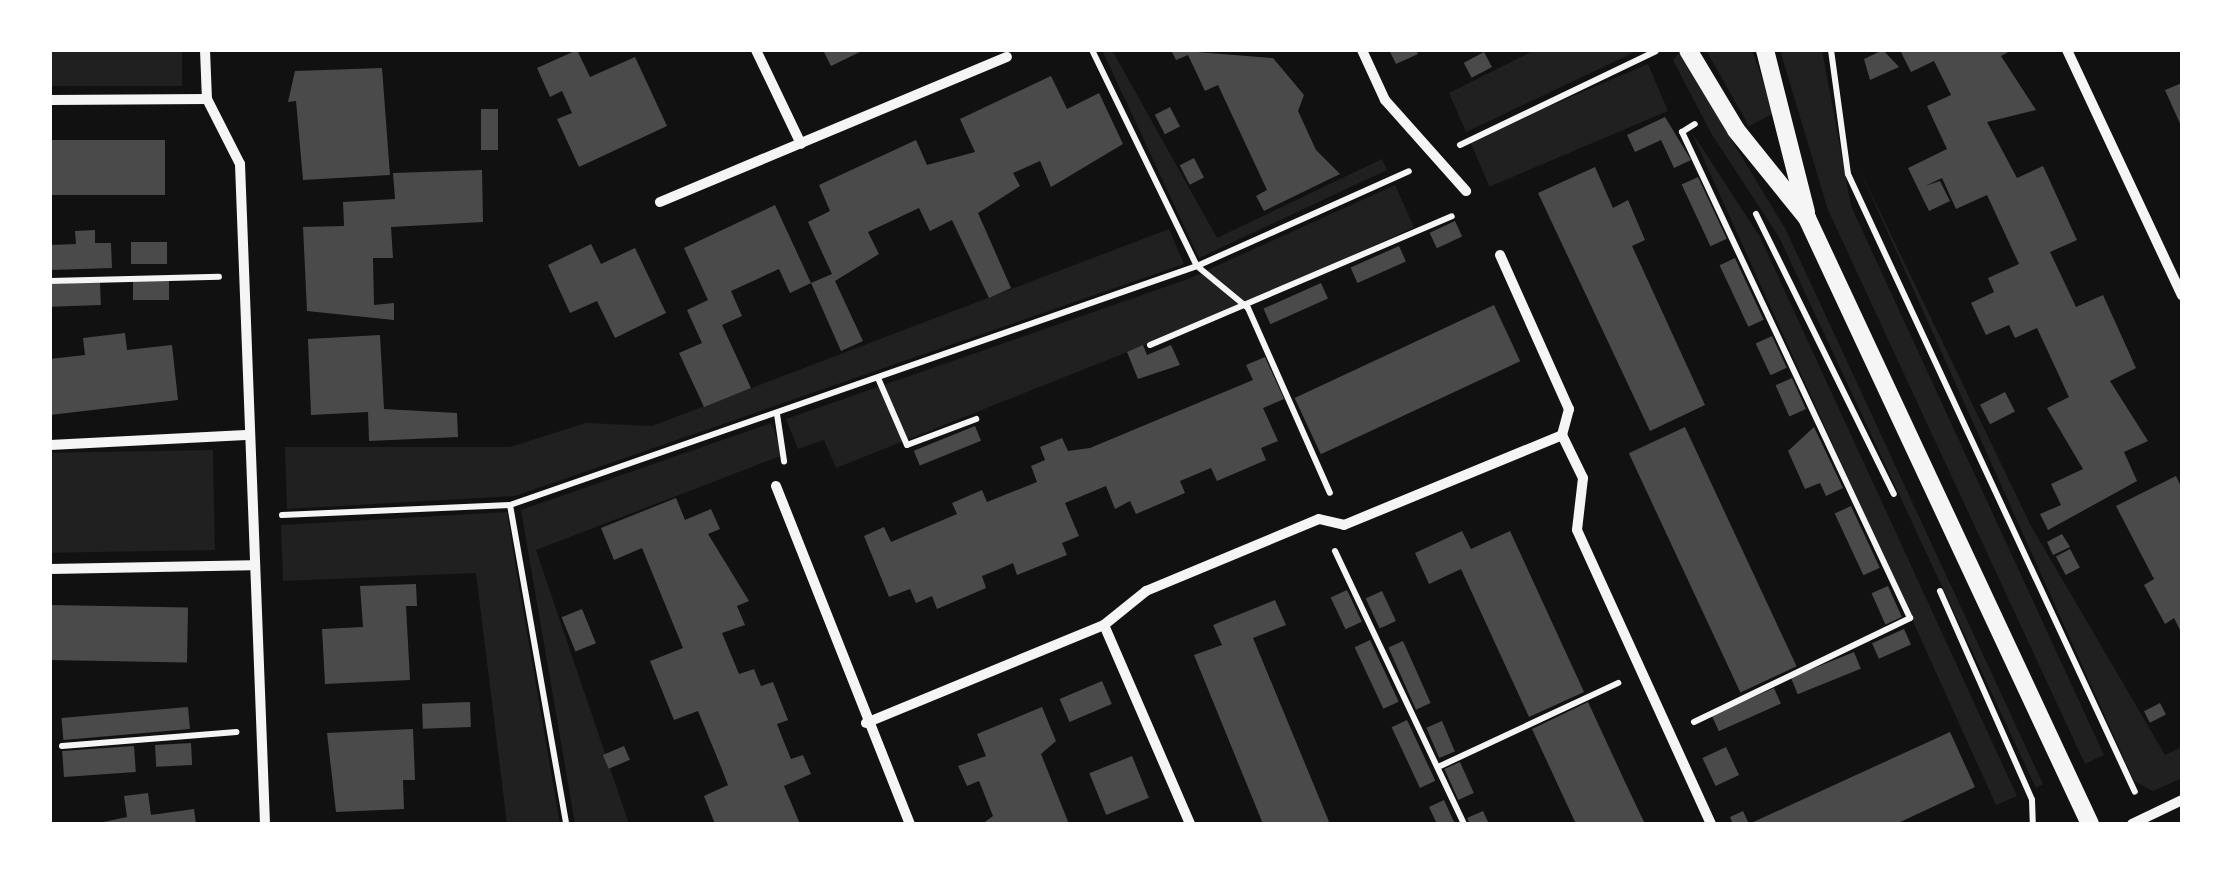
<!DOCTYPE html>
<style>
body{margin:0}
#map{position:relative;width:2232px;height:874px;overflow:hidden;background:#111;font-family:"PT Sans Narrow",sans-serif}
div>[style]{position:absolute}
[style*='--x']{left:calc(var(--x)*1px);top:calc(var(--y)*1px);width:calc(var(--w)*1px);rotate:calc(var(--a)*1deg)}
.green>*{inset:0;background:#202020;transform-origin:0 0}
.building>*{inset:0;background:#4a4a4a;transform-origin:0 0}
.path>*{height:6px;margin:-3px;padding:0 3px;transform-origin:3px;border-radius:3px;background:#f5f5f5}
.minor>*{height:10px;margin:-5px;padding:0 5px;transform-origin:5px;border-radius:5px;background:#f5f5f5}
.tertiary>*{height:18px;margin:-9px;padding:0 9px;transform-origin:9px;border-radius:9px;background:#f5f5f5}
span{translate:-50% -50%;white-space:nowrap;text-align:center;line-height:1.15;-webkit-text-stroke:9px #fff;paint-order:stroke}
.frame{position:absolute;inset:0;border:52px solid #fff;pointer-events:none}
</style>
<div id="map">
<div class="green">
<div style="left:50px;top:50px;width:132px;height:36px"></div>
<div style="clip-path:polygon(1102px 50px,1112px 50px,1217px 238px,1382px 159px,1387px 170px,1199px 258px)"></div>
<div style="clip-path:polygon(1535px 50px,1639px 50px,1466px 132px,1449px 93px)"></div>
<div style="clip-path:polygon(1706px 50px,1752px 50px,1774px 113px,1749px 126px)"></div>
<div style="clip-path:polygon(1780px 50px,1822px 50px,1851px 206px,2104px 755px,2085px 764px,1828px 210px)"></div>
<div style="clip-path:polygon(1679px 53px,1786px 230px,2043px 784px,2036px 788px,1779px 237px,1711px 133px,1673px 60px)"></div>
<div style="left:1648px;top:64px;width:51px;height:194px;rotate:67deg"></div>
<div style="clip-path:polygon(1691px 131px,1760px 237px,2017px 796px,1996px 805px)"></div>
<div style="clip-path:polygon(1857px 164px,2031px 526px,2165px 755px,2182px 747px,2182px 778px,2153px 791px,2134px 781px)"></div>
<div style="clip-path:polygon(1395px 185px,1414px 227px,1253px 302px,836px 468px,824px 440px,798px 449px,786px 419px,1188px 279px)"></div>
<div style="clip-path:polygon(1169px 229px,1184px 264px,515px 496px,287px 509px,285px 447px,510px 447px,586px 423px,652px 426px)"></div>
<div style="clip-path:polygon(771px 423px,783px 455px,536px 550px,629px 824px,575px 824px,521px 510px)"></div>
<div style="left:213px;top:450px;width:100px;height:163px;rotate:89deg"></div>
<div style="clip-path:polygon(507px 512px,514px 557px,560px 824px,507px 824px,476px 573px,283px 581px,281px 525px)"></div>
</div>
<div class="building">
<div style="clip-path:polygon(577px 50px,590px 77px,635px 57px,667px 126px,579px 167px,557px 119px,572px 113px,562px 91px,550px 97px,537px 68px)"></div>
<div style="clip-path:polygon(823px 50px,864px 50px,831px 66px)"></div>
<div style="clip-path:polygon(1171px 50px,1273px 58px,1304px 95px,1298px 111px,1316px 150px,1340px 174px,1264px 211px,1256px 196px,1267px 190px,1218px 85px,1205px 91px,1188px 55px,1176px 60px)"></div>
<div style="clip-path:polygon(1389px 50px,1416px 50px,1418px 54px,1396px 64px)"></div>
<div style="clip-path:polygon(1883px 50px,1899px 67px,1870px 80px,1864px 59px)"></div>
<div style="clip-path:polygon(1900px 50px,2012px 50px,2001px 56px,2036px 110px,1987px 122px,2017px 178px,2043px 166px,2077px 240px,2050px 252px,2076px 307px,2103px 295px,2136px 368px,2110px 381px,2148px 441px,2124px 452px,2137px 481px,2048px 530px,2040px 514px,2061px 505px,2051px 484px,2083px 469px,2047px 408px,2069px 397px,2037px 328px,2015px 338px,2009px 325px,1986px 335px,1971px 303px,1994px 292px,1988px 278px,2019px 264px,1987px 195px,1956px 209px,1942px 178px,1925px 186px,1940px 181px,1950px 201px,1929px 211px,1908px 168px,1947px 149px,1927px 106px,1951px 95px,1934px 61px,1911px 72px)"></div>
<div style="left:1484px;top:52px;width:17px;height:23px;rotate:62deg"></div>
<div style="clip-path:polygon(382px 68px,390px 175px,303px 180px,296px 101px,288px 102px,295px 71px)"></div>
<div style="clip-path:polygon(1051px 76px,1067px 109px,1099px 93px,1123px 144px,1051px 187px,1040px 161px,1013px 173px,1020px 186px,978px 213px,1011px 288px,989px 298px,952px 220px,930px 231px,919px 208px,868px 232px,879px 254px,835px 281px,863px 341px,841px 351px,811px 283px,832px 274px,808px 222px,830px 211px,819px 185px,916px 140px,927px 165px,975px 152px,960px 119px)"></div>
<div style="clip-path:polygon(2182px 83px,2182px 128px,2165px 90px)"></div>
<div style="left:1170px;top:107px;width:22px;height:17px;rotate:63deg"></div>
<div style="left:481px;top:109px;width:17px;height:41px"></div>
<div style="clip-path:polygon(1665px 117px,1691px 160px,1674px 168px,1661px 140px,1635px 152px,1627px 135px)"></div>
<div style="left:50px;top:140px;width:115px;height:55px"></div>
<div style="left:1194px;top:158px;width:22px;height:16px;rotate:63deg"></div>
<div style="clip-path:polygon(1595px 167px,1613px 208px,1628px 200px,1645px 240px,1632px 246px,1705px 405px,1650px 431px,1538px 193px)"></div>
<div style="clip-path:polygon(482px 170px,483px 222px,391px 227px,393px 258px,373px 258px,374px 305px,394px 303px,394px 320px,307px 311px,303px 227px,344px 226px,343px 202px,395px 199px,393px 173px)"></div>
<div style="left:1698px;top:177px;width:68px;height:18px;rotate:65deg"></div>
<div style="clip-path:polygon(775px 205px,811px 283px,790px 293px,779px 269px,731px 291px,742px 316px,722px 325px,751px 388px,704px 407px,679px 353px,702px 343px,687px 310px,708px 300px,684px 248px)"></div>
<div style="left:1455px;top:221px;width:17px;height:28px;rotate:65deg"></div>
<div style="clip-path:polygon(95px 230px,95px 243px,111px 243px,112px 268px,50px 270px,50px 245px,76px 244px,75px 231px)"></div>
<div style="left:167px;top:242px;width:22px;height:36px;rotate:90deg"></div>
<div style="clip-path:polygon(591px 244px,601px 264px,635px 248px,666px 313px,615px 338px,597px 301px,570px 313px,548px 265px)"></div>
<div style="left:1399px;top:246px;width:17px;height:53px;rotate:66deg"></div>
<div style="left:1735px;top:258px;width:68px;height:17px;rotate:65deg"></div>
<div style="left:169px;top:279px;width:21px;height:36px;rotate:90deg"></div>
<div style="left:100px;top:282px;width:23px;height:50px;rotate:88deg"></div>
<div style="left:1321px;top:283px;width:17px;height:63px;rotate:66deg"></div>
<div style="left:1494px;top:305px;width:62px;height:220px;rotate:65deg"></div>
<div style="clip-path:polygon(125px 333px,127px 350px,172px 345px,178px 400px,50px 415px,50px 359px,85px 355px,83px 338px)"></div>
<div style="clip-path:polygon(380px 335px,384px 409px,457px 413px,458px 437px,369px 441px,368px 412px,311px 415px,308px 339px)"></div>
<div style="left:1772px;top:336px;width:35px;height:18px;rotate:65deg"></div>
<div style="clip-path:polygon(1143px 345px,1147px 355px,1171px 345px,1180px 365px,1138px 379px,1127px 352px)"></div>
<div style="clip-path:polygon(1265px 357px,1284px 399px,1263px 408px,1278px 441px,1261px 448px,1266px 460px,1217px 481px,1211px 468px,1180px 481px,1185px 493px,1136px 514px,1130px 501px,1115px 509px,1106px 486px,1065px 503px,1079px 536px,1062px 543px,1067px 555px,1017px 575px,1013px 563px,997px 570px,982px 576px,986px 588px,937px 609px,932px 596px,916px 603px,910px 589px,889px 597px,864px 536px,884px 527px,891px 542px,957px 514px,952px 503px,982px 490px,987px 502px,1037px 482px,1031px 466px,1045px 460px,1040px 447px,1062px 438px,1068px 451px,1090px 448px,1253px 380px,1246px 365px)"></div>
<div style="left:1792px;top:378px;width:34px;height:18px;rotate:66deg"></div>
<div style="left:2005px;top:392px;width:22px;height:28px;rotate:63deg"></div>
<div style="left:975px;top:426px;width:16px;height:66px;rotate:68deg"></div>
<div style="left:1685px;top:427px;width:264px;height:62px;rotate:65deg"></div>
<div style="clip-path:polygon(1814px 427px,1843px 488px,1826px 496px,1820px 483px,1805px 489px,1788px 451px)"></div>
<div style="clip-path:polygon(2176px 476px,2182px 489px,2182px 634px,2174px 618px,2165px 624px,2144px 585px,2154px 579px,2116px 506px)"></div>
<div style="clip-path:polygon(676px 498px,685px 520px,711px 509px,720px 529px,708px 534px,749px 601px,737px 606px,745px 625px,722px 633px,739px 674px,754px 669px,761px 686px,773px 682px,788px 720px,777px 724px,784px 742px,791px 759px,803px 755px,811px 774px,784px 786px,800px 824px,715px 824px,704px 796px,728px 785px,721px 767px,698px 711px,674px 720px,650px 661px,683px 648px,642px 548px,614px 560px,601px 528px)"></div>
<div style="left:1851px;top:506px;width:68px;height:18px;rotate:65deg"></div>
<div style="clip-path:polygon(1462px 531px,1471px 549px,1510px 531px,1584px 692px,1529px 717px,1461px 569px,1429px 584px,1415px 553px)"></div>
<div style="clip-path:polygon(2062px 534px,2070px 547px,2053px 555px,2047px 542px)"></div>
<div style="left:2070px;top:549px;width:21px;height:16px;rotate:62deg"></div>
<div style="clip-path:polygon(416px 584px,417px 606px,406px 606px,410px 680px,325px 684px,322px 629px,363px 627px,360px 586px)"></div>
<div style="left:1888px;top:586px;width:34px;height:18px;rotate:66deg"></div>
<div style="left:1347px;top:590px;width:35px;height:18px;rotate:65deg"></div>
<div style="left:1382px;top:591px;width:33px;height:18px;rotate:65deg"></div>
<div style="clip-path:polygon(1275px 600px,1286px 625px,1253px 638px,1330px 824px,1263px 824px,1194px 655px,1222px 645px,1213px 625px)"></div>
<div style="left:50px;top:605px;width:138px;height:55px;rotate:1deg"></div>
<div style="left:582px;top:609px;width:37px;height:22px;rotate:68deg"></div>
<div style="left:1904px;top:629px;width:17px;height:35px;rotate:66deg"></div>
<div style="left:1370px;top:640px;width:68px;height:17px;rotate:65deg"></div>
<div style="left:1403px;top:641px;width:68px;height:16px;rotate:66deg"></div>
<div style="left:1854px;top:652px;width:18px;height:68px;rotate:68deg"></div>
<div style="left:1102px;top:681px;width:25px;height:46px;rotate:67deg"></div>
<div style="left:1774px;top:688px;width:17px;height:68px;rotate:66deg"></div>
<div style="left:470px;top:702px;width:25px;height:48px;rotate:88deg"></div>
<div style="clip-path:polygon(1588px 702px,1625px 782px,1645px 824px,1576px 824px,1532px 729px)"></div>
<div style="left:2160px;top:703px;width:13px;height:18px;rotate:63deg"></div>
<div style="left:188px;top:707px;width:22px;height:127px;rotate:85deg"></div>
<div style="clip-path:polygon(1042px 707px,1056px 741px,1041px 754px,1069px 824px,982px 824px,993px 816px,979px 781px,967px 786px,958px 766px,986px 756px,977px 734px)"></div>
<div style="left:1407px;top:720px;width:67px;height:17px;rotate:65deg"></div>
<div style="left:1442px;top:721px;width:33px;height:17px;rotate:67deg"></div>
<div style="clip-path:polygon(413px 729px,415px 780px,403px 780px,404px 809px,336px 812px,327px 733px)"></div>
<div style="clip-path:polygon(1950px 732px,1975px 787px,1896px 824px,1733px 824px,1730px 817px,1743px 811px,1749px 824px)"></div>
<div style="left:191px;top:743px;width:22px;height:36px;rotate:87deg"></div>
<div style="left:134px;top:746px;width:26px;height:72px;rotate:86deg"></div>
<div style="left:624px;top:746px;width:15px;height:23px;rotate:67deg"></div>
<div style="left:1726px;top:747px;width:31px;height:26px;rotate:65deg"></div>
<div style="left:1132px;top:756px;width:45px;height:46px;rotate:68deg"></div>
<div style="left:1460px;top:762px;width:34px;height:17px;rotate:66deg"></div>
<div style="clip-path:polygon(148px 793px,151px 815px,194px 809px,196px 824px,94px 824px,127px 817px,124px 796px)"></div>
<div style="clip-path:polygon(1444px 800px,1455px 824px,1437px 824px,1429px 807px)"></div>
<div style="clip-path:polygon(1483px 811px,1489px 824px,1470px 824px,1467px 818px)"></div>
</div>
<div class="path">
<div style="--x:1092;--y:50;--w:240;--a:64.1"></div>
<div style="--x:1197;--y:266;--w:66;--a:39.5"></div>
<div style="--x:1248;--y:308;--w:202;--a:66.1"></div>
<div style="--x:1831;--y:50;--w:125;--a:82.2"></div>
<div style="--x:1848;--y:174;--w:681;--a:65.09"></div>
<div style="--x:1460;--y:145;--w:217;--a:-25.6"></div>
<div style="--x:1756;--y:214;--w:312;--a:63.8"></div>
<div style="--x:50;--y:281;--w:169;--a:-1.4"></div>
<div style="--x:1150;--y:345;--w:328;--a:-23.1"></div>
<div style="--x:878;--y:378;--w:73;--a:66.6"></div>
<div style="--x:907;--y:445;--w:74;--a:-20.6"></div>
<div style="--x:777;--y:414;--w:48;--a:81.5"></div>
<div style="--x:510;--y:505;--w:324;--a:80"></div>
<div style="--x:282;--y:515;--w:228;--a:-2.5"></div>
<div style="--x:510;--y:505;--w:727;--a:-19.18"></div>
<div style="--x:1197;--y:266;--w:232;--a:-24.1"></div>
<div style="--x:1335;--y:551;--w:302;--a:64.7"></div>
<div style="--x:1940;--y:591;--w:228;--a:66.2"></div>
<div style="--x:2032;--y:800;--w:24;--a:88"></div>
<div style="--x:1694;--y:722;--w:240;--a:-25.7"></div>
<div style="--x:1910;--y:618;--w:537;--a:-115.13"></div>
<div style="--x:1682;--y:132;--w:15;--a:-32"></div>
<div style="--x:62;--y:746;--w:175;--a:-4.6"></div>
<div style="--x:1438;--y:767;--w:199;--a:-25"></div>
</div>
<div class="minor">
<div style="--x:205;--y:50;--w:49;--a:87.7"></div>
<div style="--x:207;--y:99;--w:73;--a:63.1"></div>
<div style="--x:240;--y:164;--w:660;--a:87.83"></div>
<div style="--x:756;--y:50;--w:104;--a:64.4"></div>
<div style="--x:1362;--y:50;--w:55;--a:65.3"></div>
<div style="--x:1385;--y:100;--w:122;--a:48.3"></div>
<div style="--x:2067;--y:50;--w:271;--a:64.9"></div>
<div style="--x:50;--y:100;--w:157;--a:-0.4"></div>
<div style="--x:660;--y:202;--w:376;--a:-22.7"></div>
<div style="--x:1500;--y:255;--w:169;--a:65.9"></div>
<div style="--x:1569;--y:409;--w:27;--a:105"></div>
<div style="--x:1562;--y:435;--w:48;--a:64"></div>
<div style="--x:1583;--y:478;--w:52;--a:96.6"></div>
<div style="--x:1577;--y:530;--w:323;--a:65.5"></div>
<div style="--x:50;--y:445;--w:196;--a:-2.9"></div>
<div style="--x:776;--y:486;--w:364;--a:68.4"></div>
<div style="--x:50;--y:569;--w:201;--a:-1.1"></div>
<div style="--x:1104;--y:625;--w:217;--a:66.6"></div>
<div style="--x:866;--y:723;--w:257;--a:-22.4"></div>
<div style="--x:1104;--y:625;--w:54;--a:-39"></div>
<div style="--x:1146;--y:591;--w:187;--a:-22.6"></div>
<div style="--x:1319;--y:519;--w:26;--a:13"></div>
<div style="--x:1344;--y:525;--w:236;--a:-22.4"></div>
<div style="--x:2132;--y:824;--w:55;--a:-25.6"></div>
</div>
<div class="tertiary">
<div style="--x:1688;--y:50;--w:93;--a:59"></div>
<div style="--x:1736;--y:130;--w:113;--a:51.1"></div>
<div style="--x:1807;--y:218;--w:669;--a:64.97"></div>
<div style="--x:1765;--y:50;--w:167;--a:75.8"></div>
</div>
<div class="frame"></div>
</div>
